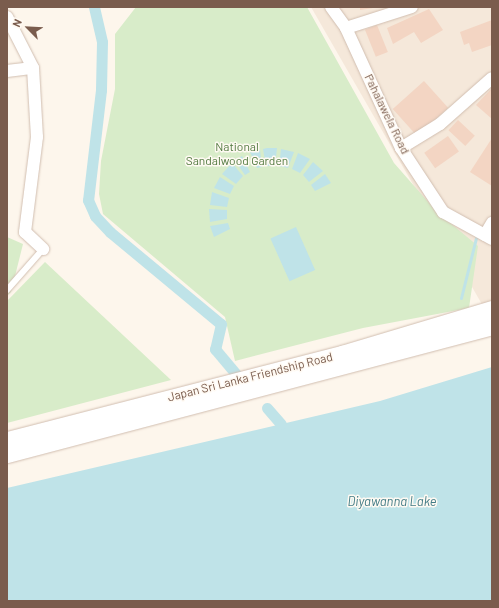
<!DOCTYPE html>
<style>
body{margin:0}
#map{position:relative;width:499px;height:608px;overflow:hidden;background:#fdf6ec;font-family:Barlow,sans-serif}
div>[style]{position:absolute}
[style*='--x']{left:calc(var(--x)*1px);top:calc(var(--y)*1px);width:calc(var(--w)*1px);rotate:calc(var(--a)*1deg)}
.residential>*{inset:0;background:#f5e8da}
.green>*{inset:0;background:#d8ecc9}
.water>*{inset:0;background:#bfe3e8;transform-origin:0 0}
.stream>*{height:3px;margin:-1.5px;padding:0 1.5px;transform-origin:1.5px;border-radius:1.5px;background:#bfe3e8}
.canal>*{height:11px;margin:-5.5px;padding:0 5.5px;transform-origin:5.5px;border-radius:5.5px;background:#bfe3e8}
.building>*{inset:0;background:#f3d5c3;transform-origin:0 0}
.roads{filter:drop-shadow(0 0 1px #d1beb0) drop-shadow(0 0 1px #d1beb0)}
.service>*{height:6px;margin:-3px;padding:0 3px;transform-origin:3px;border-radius:3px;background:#fff}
.minor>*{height:12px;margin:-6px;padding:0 6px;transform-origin:6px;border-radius:6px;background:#fff}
.secondary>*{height:17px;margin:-8.5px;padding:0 8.5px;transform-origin:8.5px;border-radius:8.5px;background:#fff}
span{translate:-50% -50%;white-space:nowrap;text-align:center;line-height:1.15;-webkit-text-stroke:3px #fffaf3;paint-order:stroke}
.street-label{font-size:12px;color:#7a5c4d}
.park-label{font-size:12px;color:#537a41}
.water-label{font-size:13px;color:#437c86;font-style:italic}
.frame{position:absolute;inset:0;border:8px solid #7a5c4d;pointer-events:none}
.north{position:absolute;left:8px;top:8px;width:40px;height:40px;-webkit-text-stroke:3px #fffaf3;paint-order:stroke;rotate:294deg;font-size:11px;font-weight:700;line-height:16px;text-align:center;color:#7a5c4d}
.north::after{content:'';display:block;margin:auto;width:14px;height:18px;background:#7a5c4d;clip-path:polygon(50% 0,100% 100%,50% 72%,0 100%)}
</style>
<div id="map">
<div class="residential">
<div style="clip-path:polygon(311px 7px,492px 7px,492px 320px,491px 320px)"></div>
</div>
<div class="green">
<div style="clip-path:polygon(136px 7px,307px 7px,394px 163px,437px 212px,478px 246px,469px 308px,363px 328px,235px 361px,225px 317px,103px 214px,99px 194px,101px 161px,115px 89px,115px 34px)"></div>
<div style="clip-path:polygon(7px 237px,23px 244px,11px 292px,7px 296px)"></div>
<div style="clip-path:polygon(45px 262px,171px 380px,7px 423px,7px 301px)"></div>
</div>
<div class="water">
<div style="clip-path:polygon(267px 148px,277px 148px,275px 166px,266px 166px,263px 149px)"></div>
<div style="clip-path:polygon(281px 149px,294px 152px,288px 168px,279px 166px)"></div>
<div style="clip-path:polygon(260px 150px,262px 167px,257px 168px,250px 152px)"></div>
<div style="clip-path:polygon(298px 153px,310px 159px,300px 173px,292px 169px)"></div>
<div style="clip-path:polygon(242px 156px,250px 172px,245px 175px,235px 161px)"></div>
<div style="clip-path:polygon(313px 162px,323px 171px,309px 182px,303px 175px)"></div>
<div style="clip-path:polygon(232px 163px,243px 176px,236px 184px,222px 174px)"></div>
<div style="clip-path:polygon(325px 174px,331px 183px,315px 191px,311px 185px)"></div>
<div style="clip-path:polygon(220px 177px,234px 186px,230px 194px,214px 188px)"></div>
<div style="clip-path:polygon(212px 192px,229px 198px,227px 207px,210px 205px)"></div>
<div style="clip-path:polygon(209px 209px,227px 210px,227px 219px,210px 222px)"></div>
<div style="clip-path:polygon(228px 223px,230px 229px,214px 237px,210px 226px)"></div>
<div style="left:296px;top:227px;width:47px;height:28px;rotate:66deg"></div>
<div style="clip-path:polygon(492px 367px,492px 601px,7px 601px,7px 488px,380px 401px)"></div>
</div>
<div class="stream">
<div style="--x:461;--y:298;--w:62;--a:-76"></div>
</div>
<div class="canal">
<div style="--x:94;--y:7;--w:36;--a:77"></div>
<div style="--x:102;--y:42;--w:48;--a:91.2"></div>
<div style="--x:101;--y:90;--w:111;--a:96.7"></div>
<div style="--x:88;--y:200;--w:17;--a:66"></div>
<div style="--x:95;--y:216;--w:22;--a:47"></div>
<div style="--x:110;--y:232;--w:144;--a:39.7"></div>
<div style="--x:221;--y:324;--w:26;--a:103"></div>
<div style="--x:215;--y:349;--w:33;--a:50"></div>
<div style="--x:267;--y:408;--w:21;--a:49"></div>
</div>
<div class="building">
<div style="clip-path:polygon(360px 7px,373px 7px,373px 8px,360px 10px)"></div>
<div style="clip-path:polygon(429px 9px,443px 30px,421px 43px,414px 32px,393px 44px,387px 28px)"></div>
<div style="clip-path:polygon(492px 20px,492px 45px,472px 52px,469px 43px,464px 45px,460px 32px)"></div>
<div style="left:377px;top:25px;width:29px;height:13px;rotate:68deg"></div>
<div style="left:424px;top:81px;width:36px;height:42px;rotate:48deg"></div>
<div style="clip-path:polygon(492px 88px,492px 119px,476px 105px)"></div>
<div style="left:458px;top:120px;width:23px;height:14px;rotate:43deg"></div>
<div style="left:448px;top:136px;width:19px;height:29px;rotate:55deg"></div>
<div style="clip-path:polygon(492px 138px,492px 186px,470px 172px)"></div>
</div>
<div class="roads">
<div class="service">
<div style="--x:7;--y:290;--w:55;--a:-48.7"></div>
</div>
<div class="minor">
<div style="--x:331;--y:7;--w:26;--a:54"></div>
<div style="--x:346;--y:28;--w:132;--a:65.4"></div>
<div style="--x:401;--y:148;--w:77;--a:56.7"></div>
<div style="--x:443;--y:212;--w:56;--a:28.9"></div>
<div style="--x:7;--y:17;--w:57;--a:63"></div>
<div style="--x:33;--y:68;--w:69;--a:86.7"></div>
<div style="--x:37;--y:137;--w:96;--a:97.2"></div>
<div style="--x:25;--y:232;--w:25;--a:43"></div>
<div style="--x:346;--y:28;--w:69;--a:-17.7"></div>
<div style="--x:7;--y:71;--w:26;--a:-7"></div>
<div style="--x:401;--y:148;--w:46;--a:-31.6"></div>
<div style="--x:440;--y:124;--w:69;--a:-41.5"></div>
<div style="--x:485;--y:235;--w:14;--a:-60"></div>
</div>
<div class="secondary">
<div style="--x:7;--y:440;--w:346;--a:-14.4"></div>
<div style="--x:342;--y:354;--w:157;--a:-16.7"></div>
<div style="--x:7;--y:454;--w:502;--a:-14.78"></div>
</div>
</div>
<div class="street-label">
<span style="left:387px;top:114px;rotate:64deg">Pahalawela Road</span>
<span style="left:250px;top:377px;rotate:-14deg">Japan Sri Lanka Friendship Road</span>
</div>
<div class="park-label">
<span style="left:237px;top:154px">National<br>Sandalwood Garden</span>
</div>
<div class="water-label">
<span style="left:392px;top:501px">Diyawanna Lake</span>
</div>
<div class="frame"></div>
<div class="north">N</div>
</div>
